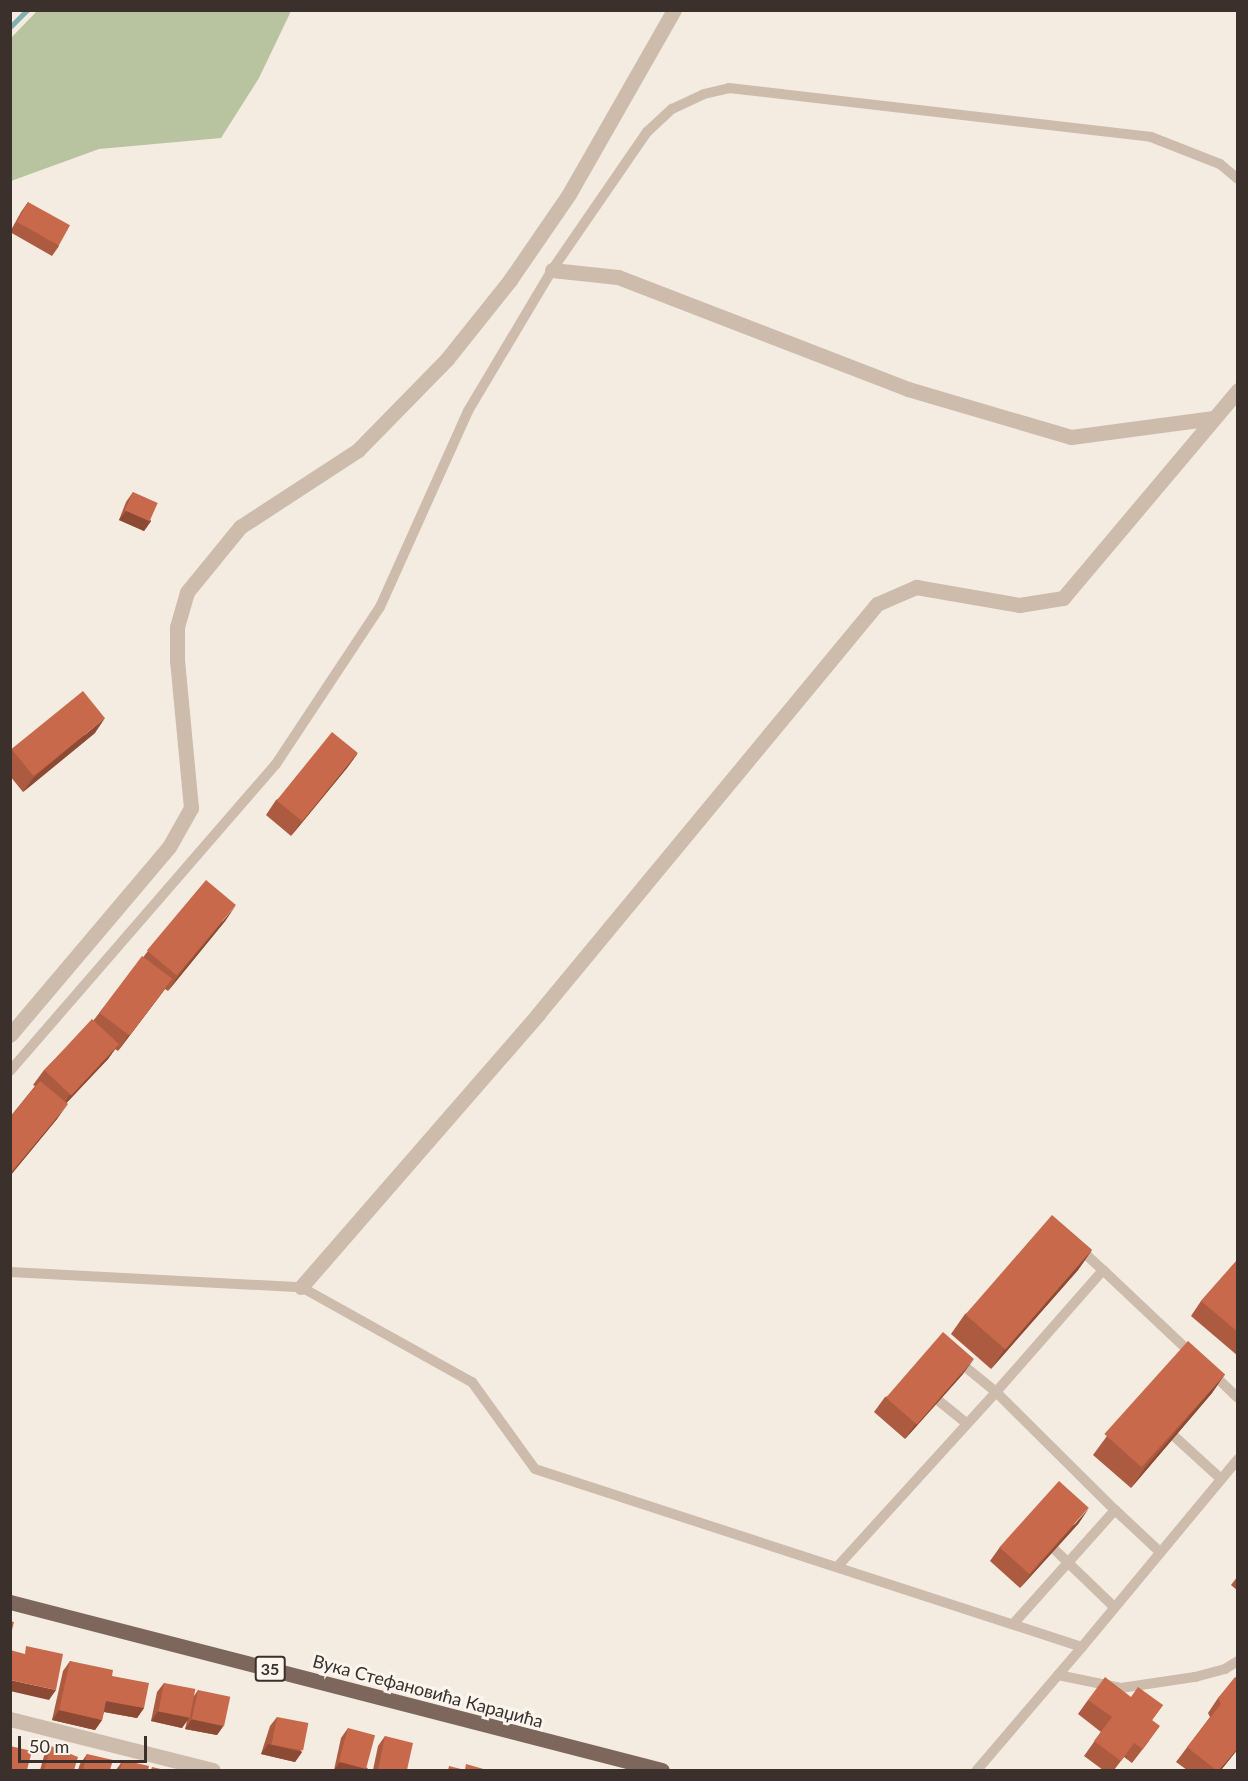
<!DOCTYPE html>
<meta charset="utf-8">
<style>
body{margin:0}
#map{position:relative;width:1248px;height:1781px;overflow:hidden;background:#f4ebe1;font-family:Lato,sans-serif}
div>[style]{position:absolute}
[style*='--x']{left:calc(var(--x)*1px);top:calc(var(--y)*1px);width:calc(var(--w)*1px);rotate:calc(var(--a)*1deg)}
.green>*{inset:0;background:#b8c4a0}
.stream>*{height:5px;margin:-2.5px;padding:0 2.5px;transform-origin:2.5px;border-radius:2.5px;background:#7fb0b2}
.service>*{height:10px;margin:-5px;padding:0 5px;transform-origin:5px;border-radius:5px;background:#cdbbac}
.minor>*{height:15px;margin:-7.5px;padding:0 7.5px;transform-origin:7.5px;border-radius:7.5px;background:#cdbbac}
.primary>*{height:15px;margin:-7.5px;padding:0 7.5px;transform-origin:7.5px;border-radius:7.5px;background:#7d675c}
.wall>*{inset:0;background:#ac5a40}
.shaded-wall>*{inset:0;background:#8c4a34}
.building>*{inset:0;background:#c8694b;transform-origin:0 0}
span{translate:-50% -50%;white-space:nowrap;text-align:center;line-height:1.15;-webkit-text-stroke:6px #fbf5ee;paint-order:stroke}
.shield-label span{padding:2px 4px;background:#fbf5ee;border:2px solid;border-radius:4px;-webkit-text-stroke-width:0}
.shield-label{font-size:16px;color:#3b302b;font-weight:700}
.street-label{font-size:18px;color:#3b302b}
.frame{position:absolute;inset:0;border:12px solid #3b302b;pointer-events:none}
.scale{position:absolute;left:18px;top:1736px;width:129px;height:27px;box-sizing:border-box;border:3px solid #3b302b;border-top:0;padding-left:8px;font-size:18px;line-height:21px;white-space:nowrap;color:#3b302b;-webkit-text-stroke:4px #fbf5ee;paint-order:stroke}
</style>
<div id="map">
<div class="green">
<div style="clip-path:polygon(37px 11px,37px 10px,291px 11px,259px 78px,221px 138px,99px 149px,11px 181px,11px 38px)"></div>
</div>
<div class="stream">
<div style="--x:10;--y:27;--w:24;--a:-45"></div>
</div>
<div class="service">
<div style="--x:10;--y:1071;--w:406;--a:-49.1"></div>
<div style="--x:276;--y:764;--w:188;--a:-56.5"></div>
<div style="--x:380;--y:607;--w:215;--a:-65.8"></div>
<div style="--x:468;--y:411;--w:164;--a:-59.2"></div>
<div style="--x:552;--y:270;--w:168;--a:-55.5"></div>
<div style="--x:647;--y:132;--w:34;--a:-43"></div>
<div style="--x:672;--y:109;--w:35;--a:-25"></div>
<div style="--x:704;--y:94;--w:26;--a:-13"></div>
<div style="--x:729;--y:88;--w:425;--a:6.6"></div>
<div style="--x:1151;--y:137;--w:74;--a:21.4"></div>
<div style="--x:1220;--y:164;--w:23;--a:40"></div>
<div style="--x:1079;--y:1248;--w:33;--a:43"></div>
<div style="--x:10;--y:1272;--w:291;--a:3"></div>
<div style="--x:301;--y:1287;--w:196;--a:29.1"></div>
<div style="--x:472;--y:1382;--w:107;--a:54.1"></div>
<div style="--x:535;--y:1469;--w:575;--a:18.03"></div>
<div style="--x:1082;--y:1647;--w:162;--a:130.5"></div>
<div style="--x:958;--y:1361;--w:49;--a:39.2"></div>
<div style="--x:996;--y:1392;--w:162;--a:-48.7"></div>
<div style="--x:1103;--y:1270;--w:125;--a:43.4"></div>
<div style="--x:1212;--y:1373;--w:36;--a:44"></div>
<div style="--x:939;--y:1401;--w:36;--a:39"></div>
<div style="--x:1175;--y:1437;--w:62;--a:42.4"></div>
<div style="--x:1115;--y:1510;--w:62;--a:43"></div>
<div style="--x:1055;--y:1550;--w:82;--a:44"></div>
<div style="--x:837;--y:1567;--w:236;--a:-47.7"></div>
<div style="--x:996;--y:1392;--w:168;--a:44.8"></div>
<div style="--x:1115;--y:1510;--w:153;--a:131.8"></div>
<div style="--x:1082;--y:1647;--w:244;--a:-50.3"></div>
<div style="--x:1058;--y:1675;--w:64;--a:11.7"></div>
<div style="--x:1121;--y:1688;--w:75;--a:-8.5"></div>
<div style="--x:1195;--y:1677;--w:31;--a:-15"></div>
<div style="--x:1225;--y:1669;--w:15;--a:-32"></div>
</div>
<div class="minor">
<div style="--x:552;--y:270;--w:66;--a:6.1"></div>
<div style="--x:618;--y:277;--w:311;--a:21.1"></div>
<div style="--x:908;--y:389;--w:170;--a:16.4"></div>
<div style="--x:1071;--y:437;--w:144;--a:-7.6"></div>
<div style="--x:10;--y:1035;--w:246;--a:-49.8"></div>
<div style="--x:169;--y:847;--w:45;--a:-60.6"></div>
<div style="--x:191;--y:808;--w:149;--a:-95.4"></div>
<div style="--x:177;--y:660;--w:33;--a:-90"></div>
<div style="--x:177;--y:627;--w:36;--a:-74"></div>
<div style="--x:187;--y:592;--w:84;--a:-50.8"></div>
<div style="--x:240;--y:527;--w:141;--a:-33.1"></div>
<div style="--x:358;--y:450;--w:127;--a:-45.6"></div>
<div style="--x:447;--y:359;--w:101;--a:-51.4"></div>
<div style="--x:510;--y:280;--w:104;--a:-55.5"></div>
<div style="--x:569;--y:194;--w:212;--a:-60.3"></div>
<div style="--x:301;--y:1287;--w:362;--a:-49"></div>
<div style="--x:538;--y:1014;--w:532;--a:-50.42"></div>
<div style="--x:877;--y:604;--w:43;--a:-23.6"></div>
<div style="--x:916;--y:587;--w:105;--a:9.9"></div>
<div style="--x:1019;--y:605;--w:45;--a:-9"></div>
<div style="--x:1063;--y:598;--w:272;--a:-49.9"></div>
<div style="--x:10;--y:1719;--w:209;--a:14.1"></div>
</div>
<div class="primary">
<div style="--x:10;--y:1602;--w:673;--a:14.45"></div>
</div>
<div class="wall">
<div style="clip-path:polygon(28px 202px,59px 246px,52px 256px,10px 232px,21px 212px)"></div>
<div style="clip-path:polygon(133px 492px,151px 521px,144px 531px,119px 520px,126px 502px)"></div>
<div style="clip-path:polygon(95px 733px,23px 792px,10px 776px,10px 752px,12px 750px)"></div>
<div style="clip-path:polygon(358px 753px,347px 768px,291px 836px,266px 815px,276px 800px)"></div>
<div style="clip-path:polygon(226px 920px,168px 991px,165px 989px,118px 1051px,115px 1049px,108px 1059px,66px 1103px,57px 1119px,10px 1176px,10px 1117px,35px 1086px,33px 1085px,44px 1070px,93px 1021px,148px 951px)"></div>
<div style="clip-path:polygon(1092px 1250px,1078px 1270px,991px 1369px,951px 1334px,965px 1314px)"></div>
<div style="clip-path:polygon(1238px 1259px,1238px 1356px,1191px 1316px,1201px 1301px)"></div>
<div style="clip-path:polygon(963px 1374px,905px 1439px,874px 1412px,885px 1397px)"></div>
<div style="clip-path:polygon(1225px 1374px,1212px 1393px,1131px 1488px,1093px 1455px,1107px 1436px)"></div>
<div style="clip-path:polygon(1079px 1523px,1020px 1588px,990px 1561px,1000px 1547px)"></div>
<div style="clip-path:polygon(1238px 1576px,1238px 1591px,1231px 1585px)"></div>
<div style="clip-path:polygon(70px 1661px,112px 1676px,144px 1708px,137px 1718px,104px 1712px,102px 1720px,95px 1730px,52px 1720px,63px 1671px)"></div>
<div style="clip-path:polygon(1238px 1679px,1238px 1749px,1221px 1770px,1187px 1770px,1176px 1762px,1210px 1717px,1208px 1713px,1218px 1698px)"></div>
<div style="clip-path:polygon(164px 1683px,194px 1696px,198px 1690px,224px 1725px,217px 1735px,185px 1729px,187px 1721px,182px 1728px,151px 1721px,157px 1692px)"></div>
<div style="clip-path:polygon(1131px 1697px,1163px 1705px,1152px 1720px,1149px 1741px,1132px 1763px,1124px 1757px,1114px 1770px,1103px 1770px,1084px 1756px,1101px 1732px,1078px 1714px,1088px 1700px)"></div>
<div style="clip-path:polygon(277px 1717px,302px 1752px,295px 1762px,261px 1754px,270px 1726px)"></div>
<div style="clip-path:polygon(348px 1728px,366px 1770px,334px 1770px,341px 1738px)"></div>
<div style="clip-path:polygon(385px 1736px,407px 1770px,373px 1770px,378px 1746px)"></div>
<div style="clip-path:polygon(51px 1746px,74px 1770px,40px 1770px,44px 1756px)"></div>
<div style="clip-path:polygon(87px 1754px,110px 1770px,78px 1770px,80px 1764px)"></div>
<div style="clip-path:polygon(123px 1760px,148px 1770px,116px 1770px)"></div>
</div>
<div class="shaded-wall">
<div style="clip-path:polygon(126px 511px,151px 521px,144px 531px,119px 520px)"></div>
<div style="clip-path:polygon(105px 718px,95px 733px,23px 792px,34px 777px)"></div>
<div style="clip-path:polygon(358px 753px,347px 768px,291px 836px,302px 821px)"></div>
<div style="clip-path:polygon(236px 905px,226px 920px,168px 991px,178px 976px)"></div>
<div style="clip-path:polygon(172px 979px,162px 993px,118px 1051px,128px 1036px)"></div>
<div style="clip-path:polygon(119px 1044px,108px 1059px,60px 1110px,70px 1095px)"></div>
<div style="clip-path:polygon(68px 1104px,57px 1119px,10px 1176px,10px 1174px)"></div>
<div style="clip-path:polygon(1092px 1250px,1078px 1270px,991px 1369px,1005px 1349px)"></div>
<div style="clip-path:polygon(974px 1359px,963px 1374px,905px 1439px,915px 1425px)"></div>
<div style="clip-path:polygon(1225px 1374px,1212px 1393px,1131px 1488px,1145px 1468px)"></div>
<div style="clip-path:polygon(1089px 1508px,1079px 1523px,1020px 1588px,1031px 1574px)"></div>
<div style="clip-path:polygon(10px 1680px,56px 1690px,49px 1700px,10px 1691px)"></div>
<div style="clip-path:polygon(106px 1701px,144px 1708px,137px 1718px,99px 1711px)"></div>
<div style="clip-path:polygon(59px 1710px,102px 1720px,95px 1730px,52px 1720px)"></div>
<div style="clip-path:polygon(158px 1711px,189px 1718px,182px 1728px,151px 1721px)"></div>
<div style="clip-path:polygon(192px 1719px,224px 1725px,217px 1735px,185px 1729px)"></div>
<div style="clip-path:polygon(268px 1744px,302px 1752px,295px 1762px,261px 1754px)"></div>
<div style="clip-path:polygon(1238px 1748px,1238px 1749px,1221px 1770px,1219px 1770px)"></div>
<div style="clip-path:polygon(340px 1762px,368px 1768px,366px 1770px,334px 1770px)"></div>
</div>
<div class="building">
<div style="left:28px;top:202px;width:48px;height:23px;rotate:29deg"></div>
<div style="left:133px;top:492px;width:27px;height:20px;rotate:24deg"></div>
<div style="left:83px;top:691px;width:35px;height:92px;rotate:51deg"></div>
<div style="left:332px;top:732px;width:33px;height:88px;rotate:39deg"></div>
<div style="left:206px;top:880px;width:39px;height:92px;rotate:40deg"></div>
<div style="left:142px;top:956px;width:38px;height:71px;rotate:37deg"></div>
<div style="left:92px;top:1019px;width:37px;height:70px;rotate:43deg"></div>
<div style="clip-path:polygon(40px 1081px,68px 1104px,10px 1174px,10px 1117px)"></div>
<div style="left:1052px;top:1215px;width:53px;height:132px;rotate:41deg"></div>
<div style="clip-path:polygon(1238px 1259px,1238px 1332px,1201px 1301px)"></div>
<div style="left:943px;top:1332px;width:41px;height:87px;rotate:41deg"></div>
<div style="left:1188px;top:1341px;width:50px;height:125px;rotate:42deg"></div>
<div style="left:1059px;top:1481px;width:40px;height:89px;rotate:42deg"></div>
<div style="clip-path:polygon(10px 1621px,14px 1622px,10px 1638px)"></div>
<div style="clip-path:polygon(26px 1646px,63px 1654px,56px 1690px,10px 1680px,10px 1650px,25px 1654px)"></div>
<div style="clip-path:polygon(70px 1661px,113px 1670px,112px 1676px,149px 1683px,144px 1708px,106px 1701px,102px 1720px,59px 1710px)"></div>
<div style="clip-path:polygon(1105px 1677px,1131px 1697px,1138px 1687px,1163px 1705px,1152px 1720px,1160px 1726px,1143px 1749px,1134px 1743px,1121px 1761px,1094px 1741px,1112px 1717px,1088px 1700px)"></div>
<div style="clip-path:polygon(1235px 1677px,1238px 1679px,1238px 1748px,1219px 1770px,1216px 1770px,1187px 1747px,1221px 1704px,1218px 1698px)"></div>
<div style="left:164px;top:1683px;width:32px;height:29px;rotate:11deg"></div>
<div style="left:198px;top:1690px;width:33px;height:30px;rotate:12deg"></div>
<div style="left:277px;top:1717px;width:32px;height:28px;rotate:11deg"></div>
<div style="left:348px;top:1728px;width:28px;height:35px;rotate:15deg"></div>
<div style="clip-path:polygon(385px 1736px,413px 1743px,407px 1770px,378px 1770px)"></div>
<div style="clip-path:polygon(10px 1746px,32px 1751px,27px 1770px,10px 1770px)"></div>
<div style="clip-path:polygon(51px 1746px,78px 1757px,74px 1770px,44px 1770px)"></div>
<div style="clip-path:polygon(87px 1754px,113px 1760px,110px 1770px,83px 1770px)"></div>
<div style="clip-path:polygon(123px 1760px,149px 1766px,148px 1770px,120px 1770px)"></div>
<div style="clip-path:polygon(466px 1764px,487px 1770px,448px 1770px,449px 1766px,465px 1770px)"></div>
<div style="clip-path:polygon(152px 1767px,165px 1770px,151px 1770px)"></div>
</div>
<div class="shield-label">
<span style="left:270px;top:1669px">35</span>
</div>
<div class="street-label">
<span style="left:428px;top:1691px;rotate:15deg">Вука Стефановића Караџића</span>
</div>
<div class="frame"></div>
<div class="scale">50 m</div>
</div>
